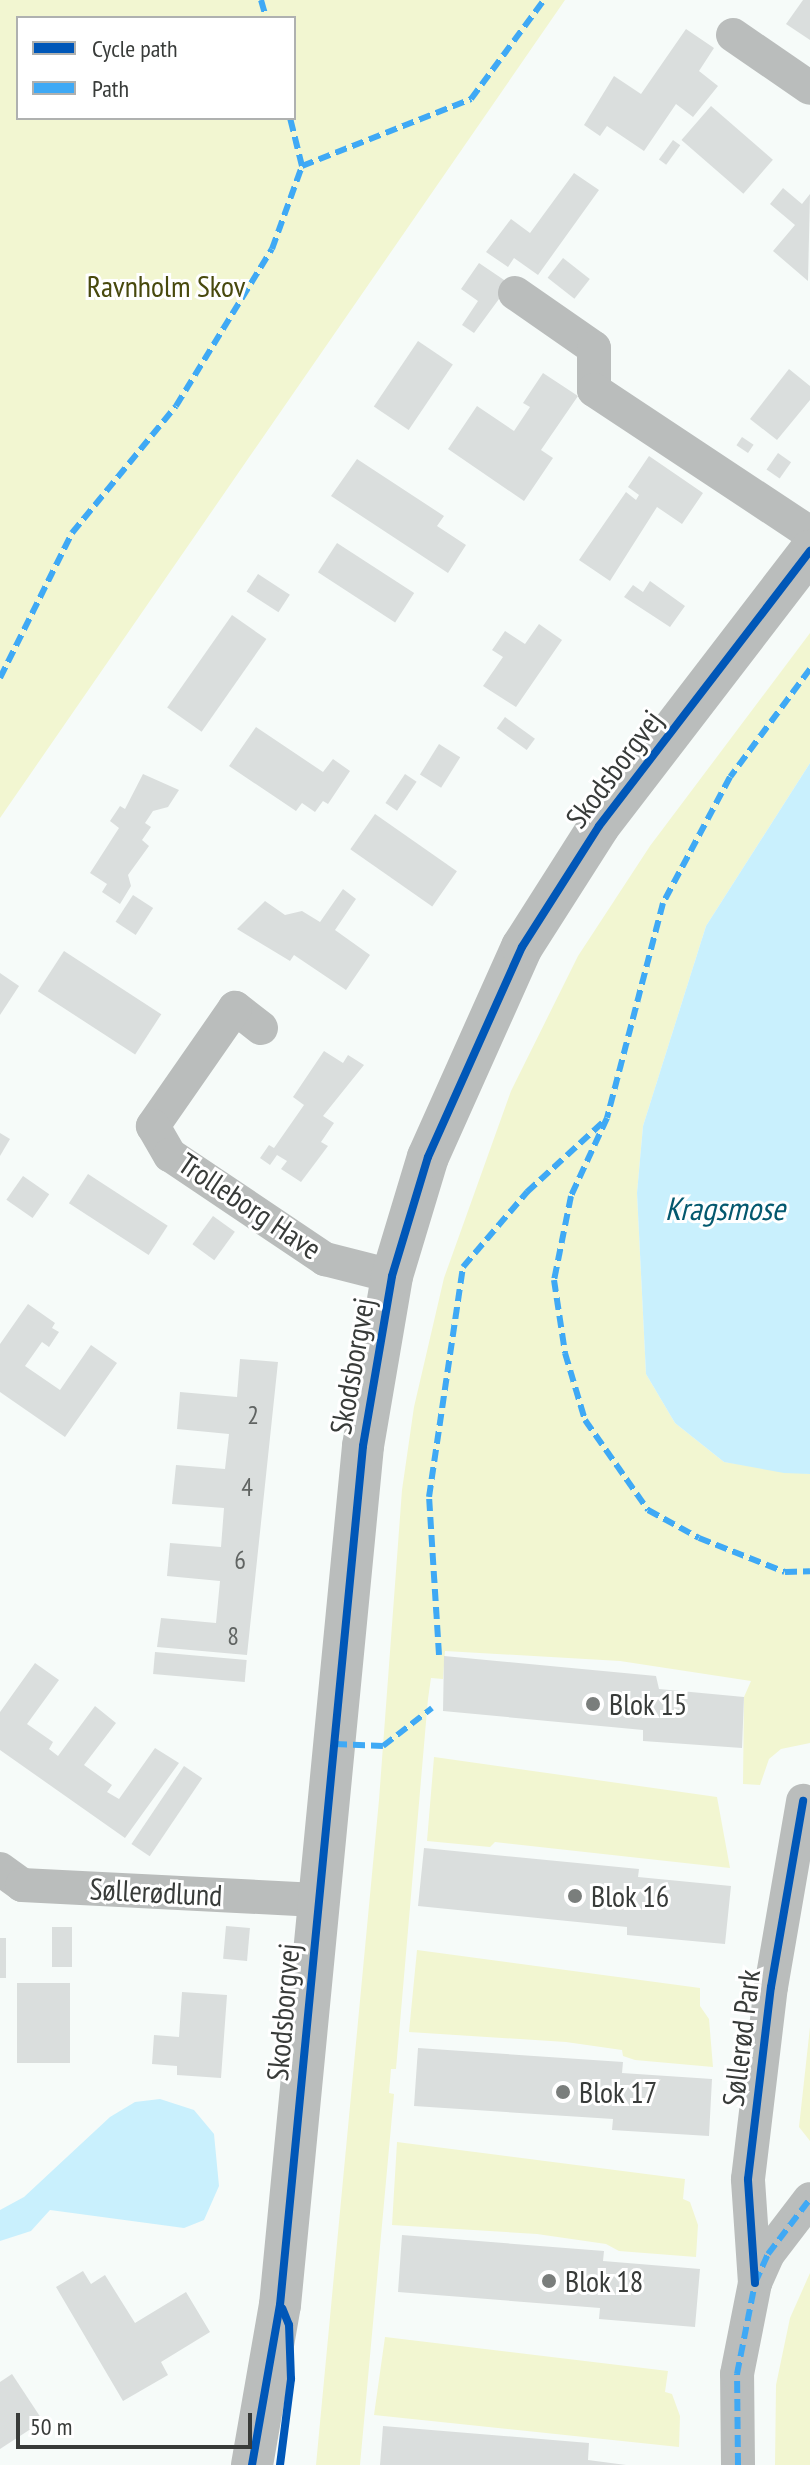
<!DOCTYPE html>
<meta charset="utf-8">
<style>
body{margin:0}
#map{position:relative;width:810px;height:2465px;overflow:hidden;background:#f6fbf9;font-family:"PT Sans Narrow",sans-serif}
div>[style]{position:absolute}
[style*='--x']{left:calc(var(--x)*1px);top:calc(var(--y)*1px);width:calc(var(--w)*1px);rotate:calc(var(--a)*1deg)}
.green>*{inset:0;background:#f2f6d1}
.water>*{inset:0;background:#c9f0fd}
.building>*{inset:0;background:#dadedd;transform-origin:0 0}
.minor>*{height:34px;margin:-17px;padding:0 17px;transform-origin:17px;border-radius:17px;background:#babdbc}
.tertiary>*{height:42px;margin:-21px;padding:0 21px;transform-origin:21px;border-radius:21px;background:#babdbc}
.quiet>*{height:6px;margin-top:-3px;transform-origin:0;background:repeating-linear-gradient(90deg,#3fa9f5 0 12px,transparent 0 18px)}
.cycleway>*{height:8px;margin:-4px;padding:0 4px;transform-origin:4px;border-radius:4px;background:#0057b8}
.dots>*{width:22px;height:22px;translate:-50% -50%;box-sizing:border-box;border:4px solid #fff;border-radius:50%}
span{translate:-50% -50%;white-space:nowrap;text-align:center;line-height:1.15;-webkit-text-stroke:6px #fff;paint-order:stroke}
.number-label{font-size:26px;color:#606462}
.number-label span{-webkit-text-stroke-width:0}
.park-label{font-size:30px;color:#48490d}
.street-label{font-size:30px;color:#383b39}
.poi-label{font-size:30px;color:#383b39}
.left{translate:0 -50%;text-align:left}
.water-label{font-size:32px;color:#04596f;font-style:italic}
.legend{position:absolute;left:16px;top:16px;width:280px;height:104px;box-sizing:border-box;background:#fff;border:2px solid #afb1b0;margin:0;padding:10px 14px;list-style:none;font-size:24px;color:#383b39}
.legend li{display:flex;align-items:center;gap:16px;height:40px}
.legend b{width:40px;border:2px solid #afb1b0}
.scale{position:absolute;left:16px;top:2413px;width:236px;height:36px;box-sizing:border-box;border:4px solid #383b39;border-top:0;padding-left:10px;font-size:24px;line-height:28px;white-space:nowrap;color:#383b39;-webkit-text-stroke:6px #fff;paint-order:stroke}
</style>
<div id="map">
<div class="green">
<div style="clip-path:polygon(evenodd,0 0,565px 0,0 818px,0 0,18px 18px,294px 18px,294px 118px,18px 118px,18px 18px)"></div>
<div style="clip-path:polygon(810px 633px,810px 763px,706px 926px,643px 1126px,637px 1193px,646px 1374px,675px 1423px,724px 1462px,810px 1474px,810px 1743px,781px 1749px,769px 1759px,760px 1785px,743px 1784px,744px 1697px,751px 1681px,620px 1661px,445px 1651px,443px 1679px,431px 1678px,428px 1699px,396px 2069px,391px 2069px,389px 2093px,394px 2094px,360px 2465px,316px 2465px,379px 1800px,402px 1490px,414px 1407px,444px 1278px,511px 1091px,578px 956px,650px 846px)"></div>
<div style="clip-path:polygon(434px 1757px,717px 1797px,730px 1868px,495px 1842px,490px 1847px,427px 1841px)"></div>
<div style="clip-path:polygon(417px 1950px,700px 1988px,700px 2006px,709px 2019px,713px 2067px,635px 2060px,623px 2056px,622px 2050px,566px 2042px,409px 2032px)"></div>
<div style="clip-path:polygon(810px 2027px,810px 2141px,799px 2127px)"></div>
<div style="clip-path:polygon(397px 2142px,685px 2179px,683px 2199px,690px 2202px,698px 2225px,696px 2257px,619px 2251px,606px 2244px,537px 2234px,392px 2225px)"></div>
<div style="clip-path:polygon(810px 2273px,810px 2465px,775px 2465px,776px 2385px,790px 2318px)"></div>
<div style="clip-path:polygon(385px 2337px,668px 2371px,665px 2392px,672px 2394px,680px 2416px,679px 2447px,374px 2415px)"></div>
</div>
<div class="water">
<div style="clip-path:polygon(810px 763px,810px 1474px,784px 1473px,724px 1462px,675px 1423px,646px 1374px,637px 1193px,643px 1126px,706px 926px)"></div>
<div style="clip-path:polygon(160px 2099px,194px 2110px,214px 2134px,219px 2186px,204px 2220px,184px 2228px,50px 2210px,31px 2231px,0 2241px,0 2210px,24px 2197px,110px 2117px,135px 2102px)"></div>
</div>
<div class="building">
<div style="clip-path:polygon(803px 0,810px 0,810px 40px,786px 24px)"></div>
<div style="clip-path:polygon(686px 29px,714px 48px,699px 71px,718px 86px,693px 117px,676px 104px,644px 151px,607px 126px,600px 136px,584px 125px,614px 76px,641px 94px)"></div>
<div style="left:711px;top:106px;width:82px;height:45px;rotate:41deg"></div>
<div style="left:673px;top:140px;width:9px;height:24px;rotate:36deg"></div>
<div style="clip-path:polygon(574px 173px,599px 190px,538px 275px,514px 258px,508px 267px,486px 252px,511px 219px,530px 233px)"></div>
<div style="clip-path:polygon(783px 188px,802px 204px,810px 194px,808px 281px,773px 251px,795px 225px,770px 204px)"></div>
<div style="left:563px;top:258px;width:34px;height:25px;rotate:38deg"></div>
<div style="clip-path:polygon(479px 263px,510px 284px,474px 333px,462px 325px,478px 301px,461px 289px)"></div>
<div style="left:418px;top:341px;width:42px;height:79px;rotate:34deg"></div>
<div style="clip-path:polygon(789px 369px,810px 386px,810px 400px,777px 440px,750px 419px)"></div>
<div style="clip-path:polygon(543px 373px,578px 396px,541px 450px,553px 458px,524px 501px,448px 449px,477px 406px,514px 431px,530px 407px,523px 403px)"></div>
<div style="left:742px;top:437px;width:14px;height:10px;rotate:34deg"></div>
<div style="left:778px;top:453px;width:16px;height:20px;rotate:35deg"></div>
<div style="clip-path:polygon(649px 456px,703px 493px,682px 524px,657px 507px,610px 581px,579px 560px,626px 492px,636px 500px,639px 495px,628px 487px)"></div>
<div style="clip-path:polygon(357px 459px,444px 516px,437px 526px,466px 545px,448px 573px,331px 496px)"></div>
<div style="left:337px;top:543px;width:92px;height:35px;rotate:33deg"></div>
<div style="left:258px;top:574px;width:38px;height:21px;rotate:33deg"></div>
<div style="clip-path:polygon(650px 581px,685px 606px,670px 627px,624px 597px,633px 585px,643px 592px)"></div>
<div style="left:232px;top:615px;width:42px;height:113px;rotate:35deg"></div>
<div style="clip-path:polygon(539px 624px,562px 640px,516px 707px,483px 686px,503px 657px,492px 650px,505px 631px,525px 644px)"></div>
<div style="left:505px;top:717px;width:37px;height:14px;rotate:36deg"></div>
<div style="clip-path:polygon(256px 727px,323px 772px,333px 759px,350px 771px,328px 804px,323px 801px,315px 812px,302px 803px,296px 811px,229px 766px)"></div>
<div style="left:439px;top:744px;width:25px;height:36px;rotate:32deg"></div>
<div style="clip-path:polygon(143px 774px,179px 790px,168px 807px,153px 811px,145px 823px,151px 827px,142px 840px,149px 846px,128px 875px,131px 886px,120px 904px,102px 892px,107px 884px,90px 873px,119px 828px,110px 821px,120px 806px,125px 809px)"></div>
<div style="left:405px;top:774px;width:14px;height:35px;rotate:34deg"></div>
<div style="left:375px;top:814px;width:100px;height:43px;rotate:35deg"></div>
<div style="clip-path:polygon(343px 889px,356px 899px,335px 930px,370px 955px,346px 990px,294px 955px,290px 961px,237px 929px,265px 901px,285px 915px,302px 911px,320px 922px)"></div>
<div style="left:133px;top:895px;width:24px;height:32px;rotate:33deg"></div>
<div style="left:64px;top:951px;width:116px;height:48px;rotate:33deg"></div>
<div style="clip-path:polygon(0 973px,19px 986px,0 1015px)"></div>
<div style="clip-path:polygon(324px 1051px,343px 1063px,348px 1055px,364px 1065px,323px 1116px,334px 1123px,321px 1142px,328px 1146px,301px 1182px,281px 1169px,287px 1161px,277px 1155px,270px 1165px,260px 1158px,269px 1145px,274px 1148px,304px 1105px,293px 1097px)"></div>
<div style="clip-path:polygon(0 1133px,10px 1139px,0 1156px)"></div>
<div style="left:88px;top:1174px;width:95px;height:35px;rotate:33deg"></div>
<div style="left:23px;top:1176px;width:32px;height:29px;rotate:35deg"></div>
<div style="left:213px;top:1216px;width:27px;height:35px;rotate:36deg"></div>
<div style="clip-path:polygon(28px 1304px,55px 1323px,52px 1328px,59px 1332px,49px 1347px,42px 1342px,25px 1366px,60px 1390px,91px 1345px,117px 1363px,65px 1437px,0 1392px,0 1344px)"></div>
<div style="clip-path:polygon(240px 1359px,278px 1362px,247px 1655px,157px 1647px,161px 1618px,216px 1623px,220px 1581px,167px 1576px,170px 1543px,221px 1547px,224px 1508px,172px 1504px,176px 1465px,225px 1469px,229px 1434px,177px 1429px,180px 1392px,237px 1397px)"></div>
<div style="left:155px;top:1652px;width:92px;height:22px;rotate:5deg"></div>
<div style="clip-path:polygon(444px 1656px,656px 1676px,659px 1689px,744px 1697px,742px 1748px,643px 1741px,643px 1730px,443px 1711px)"></div>
<div style="clip-path:polygon(35px 1663px,59px 1680px,27px 1724px,53px 1742px,49px 1749px,58px 1756px,95px 1706px,116px 1723px,84px 1765px,112px 1785px,107px 1792px,119px 1799px,155px 1748px,179px 1763px,125px 1838px,0 1750px,0 1712px)"></div>
<div style="left:184px;top:1766px;width:22px;height:94px;rotate:34deg"></div>
<div style="clip-path:polygon(424px 1848px,639px 1869px,638px 1877px,731px 1886px,725px 1944px,627px 1935px,627px 1927px,418px 1906px)"></div>
<div style="left:226px;top:1926px;width:24px;height:33px;rotate:5deg"></div>
<div style="left:52px;top:1927px;width:20px;height:40px"></div>
<div style="left:0;top:1938px;width:6px;height:40px"></div>
<div style="left:17px;top:1983px;width:53px;height:80px"></div>
<div style="clip-path:polygon(182px 1992px,227px 1995px,221px 2078px,177px 2075px,177px 2066px,152px 2064px,154px 2035px,179px 2037px)"></div>
<div style="clip-path:polygon(418px 2048px,623px 2062px,622px 2073px,712px 2079px,709px 2136px,612px 2130px,613px 2119px,414px 2106px)"></div>
<div style="clip-path:polygon(402px 2235px,604px 2251px,603px 2261px,700px 2269px,695px 2327px,599px 2319px,600px 2308px,398px 2292px)"></div>
<div style="clip-path:polygon(83px 2271px,91px 2284px,105px 2275px,135px 2323px,186px 2292px,210px 2332px,161px 2362px,168px 2375px,123px 2401px,56px 2287px)"></div>
<div style="clip-path:polygon(12px 2374px,43px 2421px,0 2449px,0 2382px)"></div>
<div style="clip-path:polygon(383px 2426px,589px 2443px,588px 2460px,626px 2465px,380px 2465px)"></div>
</div>
<div class="minor">
<div style="--x:733;--y:35;--w:93;--a:34.5"></div>
<div style="--x:515;--y:293;--w:96;--a:34.8"></div>
<div style="--x:594;--y:348;--w:42;--a:90"></div>
<div style="--x:594;--y:390;--w:259;--a:33.5"></div>
<div style="--x:261;--y:1028;--w:33;--a:-142"></div>
<div style="--x:235;--y:1008;--w:144;--a:124.8"></div>
<div style="--x:153;--y:1126;--w:34;--a:60"></div>
<div style="--x:170;--y:1155;--w:187;--a:33.9"></div>
<div style="--x:325;--y:1259;--w:69;--a:14.2"></div>
<div style="--x:0;--y:1869;--w:27;--a:36"></div>
<div style="--x:22;--y:1885;--w:295;--a:2.9"></div>
<div style="--x:755;--y:2283;--w:104;--a:-93.9"></div>
<div style="--x:748;--y:2179;--w:193;--a:-83.2"></div>
<div style="--x:771;--y:1987;--w:189;--a:-80.2"></div>
<div style="--x:738;--y:2465;--w:91;--a:-90.6"></div>
<div style="--x:737;--y:2374;--w:93;--a:-78.8"></div>
<div style="--x:755;--y:2283;--w:32;--a:-66"></div>
<div style="--x:768;--y:2254;--w:69;--a:-52.6"></div>
</div>
<div class="tertiary">
<div style="--x:252;--y:2465;--w:162;--a:-80.1"></div>
<div style="--x:280;--y:2305;--w:863;--a:-84.48"></div>
<div style="--x:363;--y:1446;--w:172;--a:-80.3"></div>
<div style="--x:392;--y:1276;--w:124;--a:-73.2"></div>
<div style="--x:428;--y:1157;--w:230;--a:-65.9"></div>
<div style="--x:522;--y:947;--w:143;--a:-57.5"></div>
<div style="--x:599;--y:826;--w:347;--a:-52.5"></div>
</div>
<div class="quiet">
<div style="--x:261;--y:0;--w:19;--a:74"></div>
<div style="--x:302;--y:166;--w:182;--a:-21.6"></div>
<div style="--x:471;--y:99;--w:123;--a:-53.6"></div>
<div style="--x:810;--y:669;--w:134;--a:126.5"></div>
<div style="--x:730;--y:777;--w:143;--a:118"></div>
<div style="--x:663;--y:903;--w:222;--a:104.6"></div>
<div style="--x:607;--y:1118;--w:86;--a:114.8"></div>
<div style="--x:571;--y:1196;--w:86;--a:101.4"></div>
<div style="--x:554;--y:1280;--w:74;--a:81.4"></div>
<div style="--x:565;--y:1353;--w:70;--a:73.4"></div>
<div style="--x:585;--y:1420;--w:110;--a:55"></div>
<div style="--x:648;--y:1510;--w:58;--a:28.8"></div>
<div style="--x:699;--y:1538;--w:92;--a:21.6"></div>
<div style="--x:785;--y:1572;--w:25;--a:-2"></div>
<div style="--x:0;--y:678;--w:162;--a:-63.6"></div>
<div style="--x:72;--y:533;--w:164;--a:-50.7"></div>
<div style="--x:176;--y:406;--w:184;--a:-58.6"></div>
<div style="--x:272;--y:249;--w:88;--a:-70.1"></div>
<div style="--x:302;--y:166;--w:49;--a:-104"></div>
<div style="--x:439;--y:1655;--w:158;--a:-93.6"></div>
<div style="--x:429;--y:1497;--w:232;--a:-81.6"></div>
<div style="--x:463;--y:1267;--w:99;--a:-49.5"></div>
<div style="--x:527;--y:1192;--w:103;--a:-42.6"></div>
<div style="--x:335;--y:1744;--w:48;--a:2.4"></div>
<div style="--x:383;--y:1746;--w:62;--a:-37.8"></div>
<div style="--x:738;--y:2465;--w:91;--a:-90.6"></div>
<div style="--x:737;--y:2374;--w:93;--a:-78.8"></div>
<div style="--x:755;--y:2283;--w:32;--a:-66"></div>
<div style="--x:768;--y:2254;--w:69;--a:-52.6"></div>
</div>
<div class="cycleway">
<div style="--x:755;--y:2283;--w:104;--a:-93.9"></div>
<div style="--x:748;--y:2179;--w:193;--a:-83.2"></div>
<div style="--x:771;--y:1987;--w:189;--a:-80.2"></div>
<div style="--x:252;--y:2465;--w:162;--a:-80.1"></div>
<div style="--x:280;--y:2305;--w:863;--a:-84.48"></div>
<div style="--x:363;--y:1446;--w:172;--a:-80.3"></div>
<div style="--x:392;--y:1276;--w:124;--a:-73.2"></div>
<div style="--x:428;--y:1157;--w:230;--a:-65.9"></div>
<div style="--x:522;--y:947;--w:143;--a:-57.5"></div>
<div style="--x:599;--y:826;--w:347;--a:-52.5"></div>
<div style="--x:280;--y:2465;--w:87;--a:-82.7"></div>
<div style="--x:291;--y:2379;--w:54;--a:-92.1"></div>
<div style="--x:289;--y:2325;--w:18;--a:-112"></div>
</div>
<div class="dots">
<div style="left:593px;top:1704px;background:#7a7e7c"></div>
<div style="left:575px;top:1896px;background:#7a7e7c"></div>
<div style="left:563px;top:2092px;background:#7a7e7c"></div>
<div style="left:549px;top:2281px;background:#7a7e7c"></div>
</div>
<div class="number-label">
<span style="left:253px;top:1415px">2</span>
<span style="left:247px;top:1487px">4</span>
<span style="left:240px;top:1560px">6</span>
<span style="left:233px;top:1636px">8</span>
</div>
<div class="park-label">
<span style="left:166px;top:286px">Ravnholm Skov</span>
</div>
<div class="street-label">
<span style="left:614px;top:769px;rotate:-53deg">Skodsborgvej</span>
<span style="left:250px;top:1206px;rotate:34deg">Trolleborg Have</span>
<span style="left:352px;top:1366px;rotate:-80deg">Skodsborgvej</span>
<span style="left:156px;top:1892px;rotate:3deg">Søllerødlund</span>
<span style="left:283px;top:2012px;rotate:-85deg">Skodsborgvej</span>
<span style="left:741px;top:2038px;rotate:-83deg">Søllerød Park</span>
</div>
<div class="poi-label">
<span class="left" style="left:609px;top:1704px">Blok 15</span>
<span class="left" style="left:591px;top:1896px">Blok 16</span>
<span class="left" style="left:579px;top:2092px">Blok 17</span>
<span class="left" style="left:565px;top:2281px">Blok 18</span>
</div>
<div class="water-label">
<span style="left:725px;top:1208px">Kragsmose</span>
</div>
<ul class="legend">
<li><b style="height:10px;background:#0057b8"></b>Cycle path</li>
<li><b style="height:10px;background:#3fa9f5"></b>Path</li>
</ul>
<div class="scale">50 m</div>
</div>
